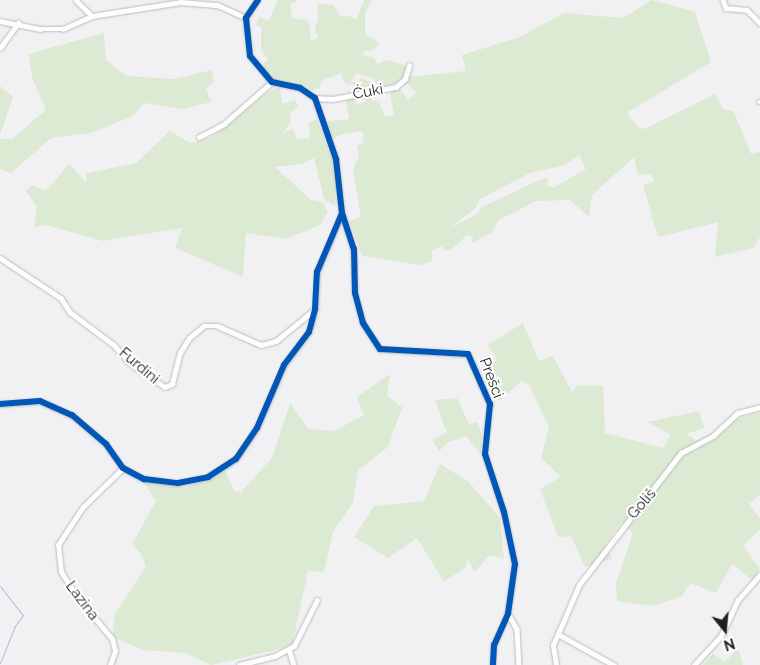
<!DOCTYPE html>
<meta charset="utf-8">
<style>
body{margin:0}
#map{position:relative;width:760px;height:665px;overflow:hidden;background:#f1f1f3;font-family:Raleway,sans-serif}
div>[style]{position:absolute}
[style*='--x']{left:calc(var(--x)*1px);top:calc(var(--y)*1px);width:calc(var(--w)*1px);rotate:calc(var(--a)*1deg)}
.green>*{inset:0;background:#dce9d3}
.stream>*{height:1px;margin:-0.5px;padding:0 0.5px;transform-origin:0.5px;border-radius:0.5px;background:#a9bed7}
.roads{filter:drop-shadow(0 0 1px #bcbcbe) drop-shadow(0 0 1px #bcbcbe)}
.street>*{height:4.5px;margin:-2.25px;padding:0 2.25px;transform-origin:2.25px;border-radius:2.25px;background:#fdfdfd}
.cycleway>*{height:6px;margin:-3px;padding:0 3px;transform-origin:3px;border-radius:3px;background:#0057b8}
span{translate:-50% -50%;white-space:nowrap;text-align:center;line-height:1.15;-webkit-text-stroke:4px #fff;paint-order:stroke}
.street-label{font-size:15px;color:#1f1f20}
.north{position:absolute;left:700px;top:605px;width:50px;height:50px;-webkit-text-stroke:4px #fff;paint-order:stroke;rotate:163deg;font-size:14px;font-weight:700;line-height:20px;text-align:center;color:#1f1f20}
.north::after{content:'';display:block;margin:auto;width:18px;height:22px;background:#1f1f20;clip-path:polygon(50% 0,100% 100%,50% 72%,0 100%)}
</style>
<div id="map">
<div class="green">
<div style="clip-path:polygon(278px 0,298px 0,290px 5px,292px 18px,309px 21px,311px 41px,318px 38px,315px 27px,318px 18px,317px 4px,333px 5px,341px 17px,350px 16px,356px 20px,364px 0,372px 0,365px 13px,365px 34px,379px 43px,374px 50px,364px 51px,363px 55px,373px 57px,378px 64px,386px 60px,404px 65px,407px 68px,402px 82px,378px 88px,374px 79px,356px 73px,350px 83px,359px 82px,361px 77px,375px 85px,361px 91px,360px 84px,348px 85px,344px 82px,341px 73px,321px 81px,320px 88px,309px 91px,273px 79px,261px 68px,268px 59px,261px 50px,261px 27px,256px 25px,259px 16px,269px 21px)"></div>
<div style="clip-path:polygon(evenodd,652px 0,695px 12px,711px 62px,628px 112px,629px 116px,639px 128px,644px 129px,715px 94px,723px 109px,734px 112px,751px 154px,760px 152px,760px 237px,753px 248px,715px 257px,718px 222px,658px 237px,643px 185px,654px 181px,651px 174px,638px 175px,634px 157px,592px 195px,589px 217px,570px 200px,536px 201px,499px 220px,492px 232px,471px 244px,473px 236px,467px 235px,451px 250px,445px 251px,442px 246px,432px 250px,432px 261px,420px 265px,362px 256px,349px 221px,361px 217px,353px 170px,359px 156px,357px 145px,362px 145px,364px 134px,360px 131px,339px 135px,332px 141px,324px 122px,349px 119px,346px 101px,349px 96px,354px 94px,357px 104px,365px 102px,364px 94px,377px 93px,372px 94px,371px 100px,379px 102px,385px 117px,394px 115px,390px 93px,398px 87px,408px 100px,416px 93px,406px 82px,408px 77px,466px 71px,462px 55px,520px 37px,564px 13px,623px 18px,652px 0,579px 155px,586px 169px,553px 188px,547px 185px,549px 180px,546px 178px,539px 180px,480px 208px,479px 213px,449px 228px,475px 209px,480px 199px,530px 173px,565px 165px,579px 155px)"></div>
<div style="clip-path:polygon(104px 33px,106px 60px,126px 76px,175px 79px,212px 70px,214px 82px,206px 88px,211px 102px,182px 109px,144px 103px,133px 116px,91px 133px,51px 138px,11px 173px,0 169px,0 139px,12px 139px,46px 110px,33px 80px,28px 54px)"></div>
<div style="clip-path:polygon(0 86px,13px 97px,0 135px)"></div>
<div style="clip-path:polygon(280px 87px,282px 104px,295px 100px,298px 106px,290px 113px,291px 121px,283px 133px,293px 129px,297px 139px,310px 138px,308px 123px,317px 119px,337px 172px,335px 206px,324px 199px,314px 158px,302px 164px,275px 167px,311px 200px,322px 202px,328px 212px,320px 225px,286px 239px,246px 233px,243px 277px,175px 248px,182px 228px,103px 241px,46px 225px,34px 227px,37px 207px,26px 191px,32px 185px,46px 191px,69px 164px,86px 182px,87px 173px,136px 163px,170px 131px,190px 143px,211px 138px,268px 92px)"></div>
<div style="clip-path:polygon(523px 323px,539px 361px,553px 356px,572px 392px,578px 385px,603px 386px,605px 433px,663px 448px,671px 435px,648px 422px,699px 411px,704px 428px,687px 434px,696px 441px,740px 418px,760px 412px,760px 494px,749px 504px,760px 519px,760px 530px,743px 545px,760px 569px,752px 580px,732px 564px,716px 593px,690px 583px,682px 596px,653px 606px,617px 601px,616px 583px,633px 533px,622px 522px,606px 543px,612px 559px,585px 567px,571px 536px,558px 537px,540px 489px,561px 477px,541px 458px,549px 427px,529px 385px,522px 381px,499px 401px,487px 380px,494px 379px,490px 367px,497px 359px,488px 345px)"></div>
<div style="clip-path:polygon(390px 374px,387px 396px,402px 407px,388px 447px,358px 470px,353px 503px,333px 531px,324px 572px,308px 571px,292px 646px,211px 665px,185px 653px,144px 650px,112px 637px,115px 614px,146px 566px,141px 554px,132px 544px,156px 501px,144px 483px,187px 487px,225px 470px,234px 491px,241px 492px,272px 458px,290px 403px,308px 429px,334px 431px,364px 415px,357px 397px)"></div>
<div style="clip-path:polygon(457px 398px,469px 424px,477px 422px,482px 435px,481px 454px,466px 436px,449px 442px,439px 451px,432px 440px,447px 433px,435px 400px)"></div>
<div style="clip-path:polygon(440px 464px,468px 481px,500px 518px,504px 559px,490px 555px,474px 572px,468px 558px,466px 567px,444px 582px,417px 538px,388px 558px,354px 537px,374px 506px,424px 501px)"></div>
<div style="clip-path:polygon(738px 648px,743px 665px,703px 665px,713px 653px,725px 662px)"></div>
</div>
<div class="stream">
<div style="--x:0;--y:586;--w:37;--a:52"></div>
<div style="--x:23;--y:615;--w:14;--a:126"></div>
<div style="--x:15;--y:626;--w:40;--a:112"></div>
</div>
<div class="roads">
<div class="street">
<div style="--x:76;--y:0;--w:23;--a:45"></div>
<div style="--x:92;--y:16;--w:90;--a:-8.9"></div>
<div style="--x:181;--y:2;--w:37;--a:5"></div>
<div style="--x:218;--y:5;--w:31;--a:25"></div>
<div style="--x:258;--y:0;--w:22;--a:124"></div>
<div style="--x:246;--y:18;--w:38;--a:84"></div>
<div style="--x:250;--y:56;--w:34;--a:50"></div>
<div style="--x:272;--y:82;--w:29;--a:12"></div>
<div style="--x:300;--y:88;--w:18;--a:34"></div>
<div style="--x:315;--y:98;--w:65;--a:71"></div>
<div style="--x:336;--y:159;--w:54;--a:83.7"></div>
<div style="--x:342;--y:213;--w:38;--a:72"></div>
<div style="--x:354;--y:249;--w:44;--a:88.7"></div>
<div style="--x:355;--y:293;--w:31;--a:75"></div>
<div style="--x:363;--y:323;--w:31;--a:57"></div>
<div style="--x:380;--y:349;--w:88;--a:3.3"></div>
<div style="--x:468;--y:354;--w:55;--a:66.3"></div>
<div style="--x:490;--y:404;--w:50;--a:95.7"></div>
<div style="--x:485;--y:454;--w:61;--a:71.9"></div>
<div style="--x:504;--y:512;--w:53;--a:78.1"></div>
<div style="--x:515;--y:564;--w:50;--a:98"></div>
<div style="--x:508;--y:614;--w:34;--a:114"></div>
<div style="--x:494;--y:645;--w:20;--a:93"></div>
<div style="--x:723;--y:0;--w:9;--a:69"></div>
<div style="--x:726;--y:8;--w:21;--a:5"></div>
<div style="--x:747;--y:10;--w:18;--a:45"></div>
<div style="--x:0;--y:21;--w:41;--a:11.3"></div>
<div style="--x:40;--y:29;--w:23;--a:0"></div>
<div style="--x:63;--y:29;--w:32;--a:-24"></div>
<div style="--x:0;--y:48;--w:31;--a:-54"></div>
<div style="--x:315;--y:98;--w:18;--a:3"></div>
<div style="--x:333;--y:99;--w:64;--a:-10.8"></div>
<div style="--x:396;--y:87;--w:12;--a:-42"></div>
<div style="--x:405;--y:79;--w:14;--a:-73"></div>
<div style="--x:759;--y:102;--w:1;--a:0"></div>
<div style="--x:199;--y:137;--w:28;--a:-27"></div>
<div style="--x:224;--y:124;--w:64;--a:-41.2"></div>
<div style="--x:0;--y:258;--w:73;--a:33.3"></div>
<div style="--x:61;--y:298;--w:17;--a:57"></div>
<div style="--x:70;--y:312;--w:55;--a:36.9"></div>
<div style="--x:114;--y:345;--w:24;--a:48"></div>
<div style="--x:130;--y:363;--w:42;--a:34.4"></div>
<div style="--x:165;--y:387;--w:8;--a:-23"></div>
<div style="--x:172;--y:384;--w:32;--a:-76"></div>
<div style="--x:180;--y:353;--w:17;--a:-59"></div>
<div style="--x:189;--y:338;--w:19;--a:-39"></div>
<div style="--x:204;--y:326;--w:14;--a:0"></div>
<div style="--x:218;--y:326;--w:47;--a:23.8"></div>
<div style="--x:261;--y:345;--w:16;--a:-15"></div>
<div style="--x:276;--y:341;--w:49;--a:-39.2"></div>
<div style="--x:0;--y:404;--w:40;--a:-4.3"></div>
<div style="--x:40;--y:401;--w:35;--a:24"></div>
<div style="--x:72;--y:415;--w:45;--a:40.5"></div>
<div style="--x:106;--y:444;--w:29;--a:55"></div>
<div style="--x:123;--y:468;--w:24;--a:28"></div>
<div style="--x:144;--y:479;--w:34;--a:7"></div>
<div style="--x:178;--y:483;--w:31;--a:-11"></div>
<div style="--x:208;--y:477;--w:33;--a:-33"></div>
<div style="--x:236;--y:459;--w:37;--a:-56"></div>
<div style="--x:257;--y:428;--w:69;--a:-66.8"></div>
<div style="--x:284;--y:365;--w:41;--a:-52.9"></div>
<div style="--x:309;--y:332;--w:24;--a:-75"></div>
<div style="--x:315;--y:309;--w:37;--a:-87"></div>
<div style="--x:317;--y:272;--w:64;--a:-67"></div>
<div style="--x:508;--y:614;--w:17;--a:59"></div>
<div style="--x:517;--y:629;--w:36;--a:87"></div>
<div style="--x:558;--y:634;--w:53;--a:-66.8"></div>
<div style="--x:579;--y:585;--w:167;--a:-52.3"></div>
<div style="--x:681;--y:453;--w:36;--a:-28"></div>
<div style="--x:713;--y:436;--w:34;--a:-43"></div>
<div style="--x:738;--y:413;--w:23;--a:-15"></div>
<div style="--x:289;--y:649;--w:17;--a:73"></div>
<div style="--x:110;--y:665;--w:15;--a:-70"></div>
<div style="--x:115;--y:651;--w:12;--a:-104"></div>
<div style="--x:112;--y:639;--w:56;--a:-129.9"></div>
<div style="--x:76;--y:596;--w:28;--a:-122"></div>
<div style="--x:61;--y:572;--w:27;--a:-96"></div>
<div style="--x:58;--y:545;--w:45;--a:-56.7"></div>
<div style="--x:83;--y:507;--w:56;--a:-44.3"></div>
<div style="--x:239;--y:665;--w:37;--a:-14"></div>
<div style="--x:275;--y:656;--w:21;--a:-28"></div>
<div style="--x:294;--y:646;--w:51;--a:-63.4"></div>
<div style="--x:556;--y:665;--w:20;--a:-99"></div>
<div style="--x:553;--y:645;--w:12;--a:-66"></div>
<div style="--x:558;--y:634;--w:64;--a:29"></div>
<div style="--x:694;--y:665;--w:40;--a:-47"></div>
<div style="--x:721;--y:636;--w:40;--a:-65"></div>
<div style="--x:738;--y:600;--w:33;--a:-49"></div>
</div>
</div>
<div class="cycleway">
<div style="--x:258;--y:0;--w:22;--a:124"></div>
<div style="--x:246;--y:18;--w:38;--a:84"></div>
<div style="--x:250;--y:56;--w:34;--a:50"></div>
<div style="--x:272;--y:82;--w:29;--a:12"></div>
<div style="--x:300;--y:88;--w:18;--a:34"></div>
<div style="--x:315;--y:98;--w:65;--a:71"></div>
<div style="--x:336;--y:159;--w:54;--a:83.7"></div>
<div style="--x:342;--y:213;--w:38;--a:72"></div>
<div style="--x:354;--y:249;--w:44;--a:88.7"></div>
<div style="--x:355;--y:293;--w:31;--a:75"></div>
<div style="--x:363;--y:323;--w:31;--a:57"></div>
<div style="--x:380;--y:349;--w:88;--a:3.3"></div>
<div style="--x:468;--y:354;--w:55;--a:66.3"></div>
<div style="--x:490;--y:404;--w:50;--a:95.7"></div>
<div style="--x:485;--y:454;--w:61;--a:71.9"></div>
<div style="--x:504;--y:512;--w:53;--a:78.1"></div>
<div style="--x:515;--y:564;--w:50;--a:98"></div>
<div style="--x:508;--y:614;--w:34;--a:114"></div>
<div style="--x:494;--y:645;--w:20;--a:93"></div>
<div style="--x:0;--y:404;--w:40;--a:-4.3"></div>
<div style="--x:40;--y:401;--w:35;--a:24"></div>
<div style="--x:72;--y:415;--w:45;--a:40.5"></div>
<div style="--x:106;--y:444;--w:29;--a:55"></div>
<div style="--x:123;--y:468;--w:24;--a:28"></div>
<div style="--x:144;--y:479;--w:34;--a:7"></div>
<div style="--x:178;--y:483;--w:31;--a:-11"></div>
<div style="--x:208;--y:477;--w:33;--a:-33"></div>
<div style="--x:236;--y:459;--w:37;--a:-56"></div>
<div style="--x:257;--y:428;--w:69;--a:-66.8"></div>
<div style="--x:284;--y:365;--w:41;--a:-52.9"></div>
<div style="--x:309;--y:332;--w:24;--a:-75"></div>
<div style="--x:315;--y:309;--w:37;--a:-87"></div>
<div style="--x:317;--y:272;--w:64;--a:-67"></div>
</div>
<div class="street-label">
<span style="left:368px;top:92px;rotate:-10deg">Ćuki</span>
<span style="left:139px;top:366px;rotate:40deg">Furdini</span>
<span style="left:491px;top:378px;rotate:69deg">Prešci</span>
<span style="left:642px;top:504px;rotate:-49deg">Goliš</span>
<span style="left:82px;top:601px;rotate:53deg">Lazina</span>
</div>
<div class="north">N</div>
</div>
